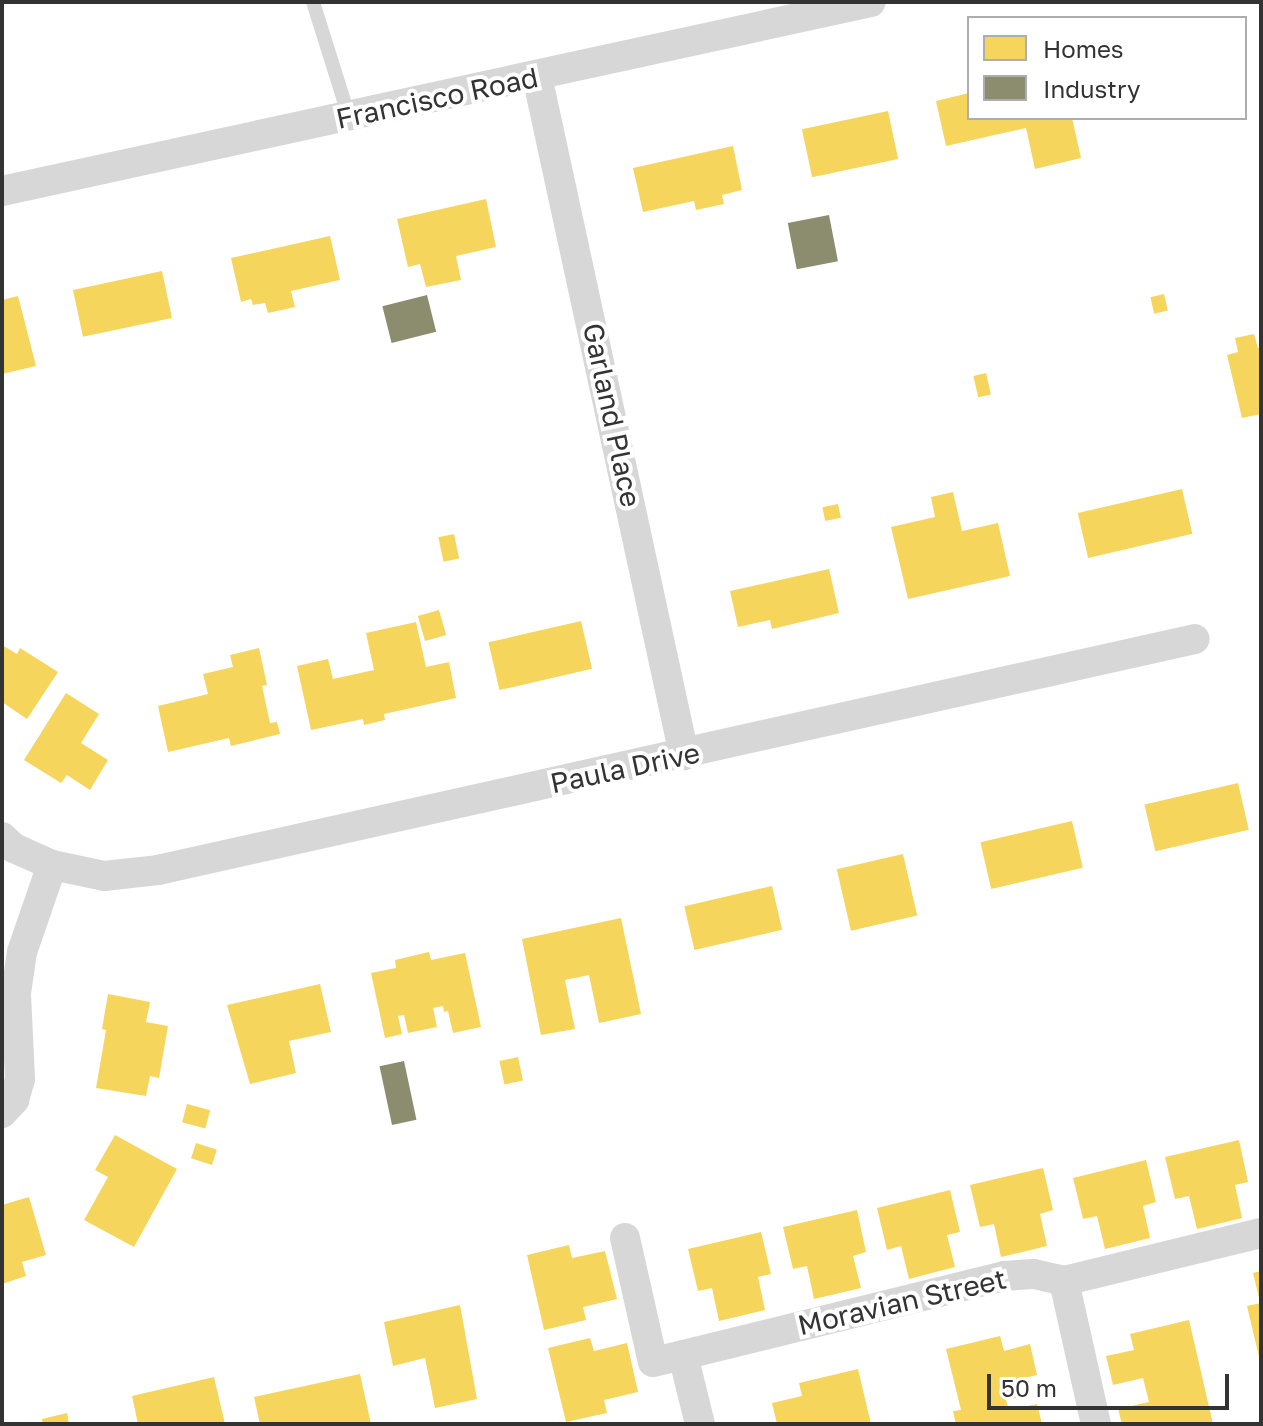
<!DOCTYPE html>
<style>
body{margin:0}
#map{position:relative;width:1263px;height:1426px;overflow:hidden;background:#fff;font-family:"Golos Text",sans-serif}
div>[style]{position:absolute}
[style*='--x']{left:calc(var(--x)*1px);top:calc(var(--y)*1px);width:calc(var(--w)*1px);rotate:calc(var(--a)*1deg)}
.homes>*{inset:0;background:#f6d55c;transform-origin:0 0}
.industry>*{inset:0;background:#8c8c6e;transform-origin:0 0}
.lane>*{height:14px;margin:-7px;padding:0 7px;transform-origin:7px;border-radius:7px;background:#d7d7d7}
.street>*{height:30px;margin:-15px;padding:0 15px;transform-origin:15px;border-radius:15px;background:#d7d7d7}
span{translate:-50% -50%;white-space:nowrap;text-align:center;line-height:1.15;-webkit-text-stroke:8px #fff;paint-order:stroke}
.street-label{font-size:28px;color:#333}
.frame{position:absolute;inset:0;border:4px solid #333;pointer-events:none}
.legend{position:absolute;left:967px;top:16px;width:280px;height:104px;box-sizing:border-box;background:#fff;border:2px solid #adadad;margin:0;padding:10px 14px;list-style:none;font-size:24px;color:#333}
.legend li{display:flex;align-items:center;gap:16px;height:40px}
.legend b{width:40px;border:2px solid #adadad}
.scale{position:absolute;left:987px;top:1374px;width:242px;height:36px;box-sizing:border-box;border:4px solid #333;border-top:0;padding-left:10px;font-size:24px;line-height:28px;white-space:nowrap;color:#333;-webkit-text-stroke:6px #fff;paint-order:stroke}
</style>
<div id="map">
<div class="homes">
<div style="clip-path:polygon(969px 93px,969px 118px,1072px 118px,1081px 158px,1035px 169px,1026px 128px,946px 146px,936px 101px)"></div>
<div style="left:888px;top:111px;width:49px;height:88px;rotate:78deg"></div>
<div style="clip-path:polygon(733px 146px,742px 190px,722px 195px,724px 204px,696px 210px,694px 201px,643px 212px,633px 168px)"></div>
<div style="clip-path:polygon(486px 199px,496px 247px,456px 256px,461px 280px,426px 287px,420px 264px,408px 267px,397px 219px)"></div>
<div style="clip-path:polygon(330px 236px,340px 280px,291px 291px,295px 307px,268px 313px,265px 303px,253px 305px,251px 299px,241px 302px,231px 258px)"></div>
<div style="left:162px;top:271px;width:48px;height:91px;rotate:78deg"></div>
<div style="left:1164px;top:294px;width:17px;height:14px;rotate:77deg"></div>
<div style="clip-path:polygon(18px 296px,36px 366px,2px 374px,2px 300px)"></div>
<div style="clip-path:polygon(1254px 334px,1258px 348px,1261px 347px,1261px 414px,1242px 418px,1227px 355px,1238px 352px,1235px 338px)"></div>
<div style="left:986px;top:373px;width:22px;height:13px;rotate:77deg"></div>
<div style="left:1182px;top:489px;width:46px;height:107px;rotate:77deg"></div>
<div style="clip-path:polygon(953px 492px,962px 531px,998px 523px,1010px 576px,908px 599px,891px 527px,935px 517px,931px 497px)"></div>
<div style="left:838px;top:504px;width:14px;height:16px;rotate:78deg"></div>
<div style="left:454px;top:534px;width:25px;height:16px;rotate:78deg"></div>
<div style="clip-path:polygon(829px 569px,839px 613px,772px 629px,770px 620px,738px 627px,730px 591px)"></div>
<div style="left:439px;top:610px;width:26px;height:22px;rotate:74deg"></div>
<div style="left:581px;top:621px;width:49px;height:95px;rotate:77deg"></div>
<div style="clip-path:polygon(416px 622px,426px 667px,449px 662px,456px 698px,384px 714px,385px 720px,364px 725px,363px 719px,311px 730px,297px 666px,328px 659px,333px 679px,374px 670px,366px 633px)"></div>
<div style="clip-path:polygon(2px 645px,17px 654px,20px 648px,58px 672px,27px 719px,2px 702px)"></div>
<div style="clip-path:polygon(259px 648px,267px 685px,262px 686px,270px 723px,277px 722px,280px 734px,231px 746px,229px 738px,168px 752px,158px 706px,208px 694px,203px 674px,233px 667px,230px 655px)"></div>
<div style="clip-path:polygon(66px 693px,99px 714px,81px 743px,108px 760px,90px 790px,67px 775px,61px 783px,24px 760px)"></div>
<div style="left:1238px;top:783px;width:48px;height:96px;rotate:77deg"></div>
<div style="left:1072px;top:821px;width:48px;height:94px;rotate:77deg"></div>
<div style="left:903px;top:854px;width:63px;height:68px;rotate:77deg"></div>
<div style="left:772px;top:886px;width:45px;height:90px;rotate:77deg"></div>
<div style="clip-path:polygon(621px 918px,641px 1014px,599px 1023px,589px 975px,565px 980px,575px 1029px,541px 1035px,522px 939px)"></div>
<div style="clip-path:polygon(429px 952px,431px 960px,465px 953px,481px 1027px,453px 1033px,448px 1011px,444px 1012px,443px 1006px,433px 1008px,437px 1027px,408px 1033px,404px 1015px,398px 1016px,402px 1034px,385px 1038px,371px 973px,396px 968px,395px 960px)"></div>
<div style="clip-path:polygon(320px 984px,331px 1032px,289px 1041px,296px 1073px,250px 1084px,227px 1005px)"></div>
<div style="clip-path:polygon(108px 994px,150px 1002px,146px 1022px,168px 1026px,159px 1078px,150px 1076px,146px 1096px,96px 1088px,106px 1030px,102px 1029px)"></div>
<div style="left:518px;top:1057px;width:24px;height:19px;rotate:78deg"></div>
<div style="left:187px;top:1104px;width:24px;height:19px;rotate:15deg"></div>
<div style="clip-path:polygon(115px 1135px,177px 1169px,134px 1247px,84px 1220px,108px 1177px,95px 1170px)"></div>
<div style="clip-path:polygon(1239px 1140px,1248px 1182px,1235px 1185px,1242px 1218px,1197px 1229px,1189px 1196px,1175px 1199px,1165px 1157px)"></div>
<div style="left:196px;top:1143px;width:22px;height:16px;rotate:18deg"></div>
<div style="clip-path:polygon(1146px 1160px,1156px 1202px,1143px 1206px,1150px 1238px,1105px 1249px,1097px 1216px,1083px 1219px,1073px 1178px)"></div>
<div style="clip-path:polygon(1043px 1168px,1053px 1210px,1040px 1214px,1047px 1246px,1001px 1257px,994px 1224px,980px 1227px,970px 1185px)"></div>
<div style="clip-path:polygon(950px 1190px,960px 1232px,947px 1235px,955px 1267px,909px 1279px,901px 1246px,887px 1250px,877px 1208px)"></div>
<div style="clip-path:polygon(29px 1197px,46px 1255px,22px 1262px,26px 1276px,2px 1284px,2px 1205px)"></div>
<div style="clip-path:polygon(857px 1210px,866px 1252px,853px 1256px,861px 1288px,814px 1299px,807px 1266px,793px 1269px,783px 1227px)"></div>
<div style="clip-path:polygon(761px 1232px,771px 1274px,758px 1277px,765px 1310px,719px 1321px,712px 1288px,698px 1291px,688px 1249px)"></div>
<div style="clip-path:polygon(569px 1245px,572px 1258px,605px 1251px,617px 1299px,583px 1307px,586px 1320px,544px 1330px,527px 1255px)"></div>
<div style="clip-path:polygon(1261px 1271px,1261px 1302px,1260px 1302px,1253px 1273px)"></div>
<div style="clip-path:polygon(1261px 1303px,1261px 1361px,1260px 1361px,1247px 1306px)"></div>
<div style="clip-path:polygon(460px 1305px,477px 1399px,435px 1408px,425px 1358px,393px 1366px,384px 1322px)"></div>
<div style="clip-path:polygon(1189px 1320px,1213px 1424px,1122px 1424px,1118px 1409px,1149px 1402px,1143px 1378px,1113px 1385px,1106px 1356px,1134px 1350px,1130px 1334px)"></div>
<div style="clip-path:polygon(1000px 1336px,1004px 1351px,1030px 1344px,1037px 1375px,1012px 1381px,1016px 1398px,1006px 1400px,1009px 1410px,1037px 1404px,1042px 1424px,956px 1424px,953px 1411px,961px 1410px,946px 1349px)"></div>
<div style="clip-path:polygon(590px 1338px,594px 1351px,627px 1343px,638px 1392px,604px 1400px,607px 1413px,566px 1422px,548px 1348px)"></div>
<div style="clip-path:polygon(858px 1369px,871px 1424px,777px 1424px,772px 1403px,802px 1396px,799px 1383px)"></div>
<div style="clip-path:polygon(360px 1374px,371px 1424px,260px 1424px,254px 1397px)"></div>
<div style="clip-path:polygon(214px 1377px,225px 1424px,138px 1424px,132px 1396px)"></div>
<div style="clip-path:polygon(67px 1413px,69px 1424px,43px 1424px,42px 1419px)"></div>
</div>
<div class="industry">
<div style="left:829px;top:215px;width:47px;height:42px;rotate:79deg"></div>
<div style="left:427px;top:295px;width:38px;height:46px;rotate:76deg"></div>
<div style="left:404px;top:1061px;width:60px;height:25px;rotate:78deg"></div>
</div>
<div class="lane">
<div style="--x:313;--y:2;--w:121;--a:72.6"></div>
</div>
<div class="street">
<div style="--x:537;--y:76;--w:695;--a:77.78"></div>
<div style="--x:2;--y:191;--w:889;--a:-12.27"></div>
<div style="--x:2;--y:837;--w:16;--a:43"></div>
<div style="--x:14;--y:848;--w:42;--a:24.1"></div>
<div style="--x:52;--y:865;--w:53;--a:11.9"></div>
<div style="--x:104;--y:876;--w:54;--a:-6.3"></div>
<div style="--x:158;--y:870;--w:1062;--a:-12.56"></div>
<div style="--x:2;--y:1113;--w:18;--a:-47"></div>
<div style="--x:14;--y:1100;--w:22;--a:-74"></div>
<div style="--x:20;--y:1079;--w:86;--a:-92.7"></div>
<div style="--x:16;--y:993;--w:41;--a:-81.7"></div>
<div style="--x:22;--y:952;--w:92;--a:-71"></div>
<div style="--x:625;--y:1238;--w:127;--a:77.3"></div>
<div style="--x:653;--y:1362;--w:31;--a:-13"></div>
<div style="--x:683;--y:1355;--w:71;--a:76.2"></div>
<div style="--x:1064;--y:1281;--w:147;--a:77.4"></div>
<div style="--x:683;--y:1355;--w:331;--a:-13.8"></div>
<div style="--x:1004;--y:1276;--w:30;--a:-4"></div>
<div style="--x:1034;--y:1274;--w:31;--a:13"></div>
<div style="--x:1064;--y:1281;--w:203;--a:-13.7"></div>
</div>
<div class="street-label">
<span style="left:437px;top:98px;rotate:-12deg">Francisco Road</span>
<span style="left:612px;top:415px;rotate:78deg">Garland Place</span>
<span style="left:625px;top:768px;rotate:-12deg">Paula Drive</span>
<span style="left:902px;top:1302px;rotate:-13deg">Moravian Street</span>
</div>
<div class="frame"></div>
<ul class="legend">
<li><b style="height:22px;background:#f6d55c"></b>Homes</li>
<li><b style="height:22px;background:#8c8c6e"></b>Industry</li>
</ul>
<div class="scale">50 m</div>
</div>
